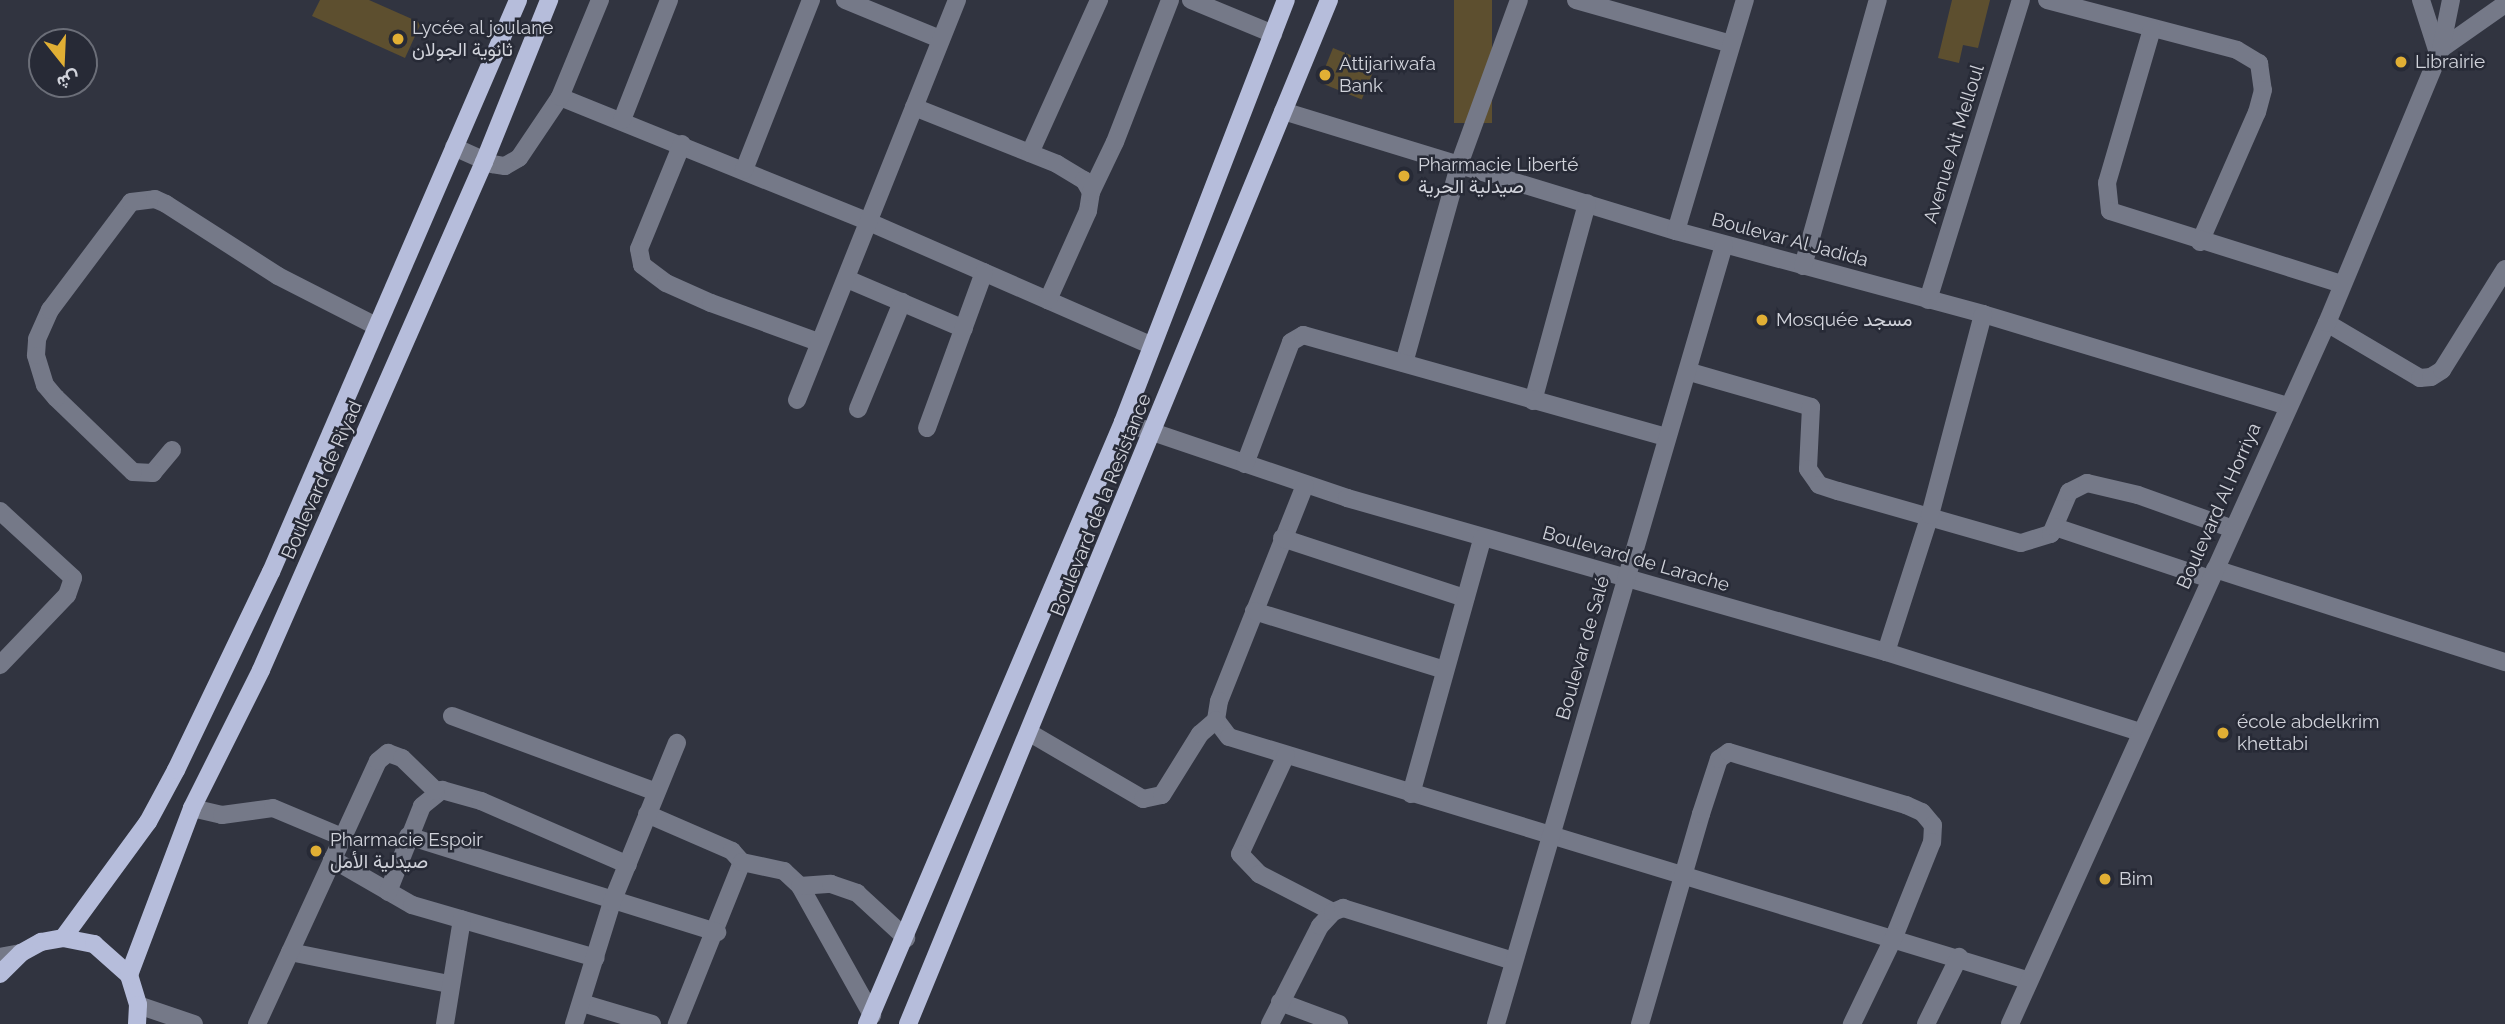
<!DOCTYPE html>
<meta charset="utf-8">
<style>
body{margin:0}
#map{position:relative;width:2505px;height:1024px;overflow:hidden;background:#313440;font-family:Raleway,Vazirmatn,sans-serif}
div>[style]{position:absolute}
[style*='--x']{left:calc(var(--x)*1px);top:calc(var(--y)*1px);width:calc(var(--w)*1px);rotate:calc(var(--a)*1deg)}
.building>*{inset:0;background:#5d4f2f;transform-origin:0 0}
.minor>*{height:18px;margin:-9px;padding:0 9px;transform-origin:9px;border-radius:9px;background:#757988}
.major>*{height:18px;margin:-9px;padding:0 9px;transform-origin:9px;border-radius:9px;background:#b6bddb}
.dots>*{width:19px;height:19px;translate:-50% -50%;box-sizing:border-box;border:4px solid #272a36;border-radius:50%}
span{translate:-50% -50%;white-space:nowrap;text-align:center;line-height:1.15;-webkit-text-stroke:5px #272a36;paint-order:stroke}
.poi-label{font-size:19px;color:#d1d3db}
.left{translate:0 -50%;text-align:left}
.street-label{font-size:19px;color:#d1d3db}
.north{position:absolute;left:28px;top:28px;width:70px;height:70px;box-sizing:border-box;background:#272a36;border:2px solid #6b6e78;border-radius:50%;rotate:162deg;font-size:19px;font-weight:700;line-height:28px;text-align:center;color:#d1d3db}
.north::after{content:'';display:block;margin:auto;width:24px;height:32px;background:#e1af34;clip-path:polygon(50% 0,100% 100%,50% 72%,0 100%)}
</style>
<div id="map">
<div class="building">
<div style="clip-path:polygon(320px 0,369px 0,421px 23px,405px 58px,312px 16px)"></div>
<div style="left:1454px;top:0;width:38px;height:123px"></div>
<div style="clip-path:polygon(1952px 0,1990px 0,1978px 48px,1963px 45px,1959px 63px,1938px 58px)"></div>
<div style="left:1333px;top:48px;width:46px;height:37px;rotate:22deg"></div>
</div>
<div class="minor">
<div style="--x:845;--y:0;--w:103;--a:22.3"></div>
<div style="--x:1191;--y:0;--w:89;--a:22.5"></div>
<div style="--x:1576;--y:0;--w:161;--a:15.8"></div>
<div style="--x:2047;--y:0;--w:196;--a:14.7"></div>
<div style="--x:2237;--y:50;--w:26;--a:31"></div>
<div style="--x:2259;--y:63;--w:27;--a:82"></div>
<div style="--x:2263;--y:90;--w:23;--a:105"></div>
<div style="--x:2257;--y:112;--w:142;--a:113.7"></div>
<div style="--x:2421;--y:0;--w:56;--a:72.2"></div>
<div style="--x:2152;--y:29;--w:160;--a:106.3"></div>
<div style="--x:2107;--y:183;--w:28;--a:84"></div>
<div style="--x:2110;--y:211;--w:242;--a:17.5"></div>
<div style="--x:2441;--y:49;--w:78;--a:-35.1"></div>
<div style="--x:560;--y:97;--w:333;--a:22"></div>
<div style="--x:869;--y:222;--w:307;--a:23.6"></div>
<div style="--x:914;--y:107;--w:154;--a:21.7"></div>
<div style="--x:1057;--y:164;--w:31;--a:31"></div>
<div style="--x:1084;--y:180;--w:14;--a:60"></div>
<div style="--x:1091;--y:192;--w:19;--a:99"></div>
<div style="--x:1088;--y:211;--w:98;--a:114.2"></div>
<div style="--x:1283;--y:111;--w:411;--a:17"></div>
<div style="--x:1676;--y:231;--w:318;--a:15.1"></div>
<div style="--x:1983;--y:314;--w:318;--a:16.8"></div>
<div style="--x:622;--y:120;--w:129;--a:-68.6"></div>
<div style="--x:682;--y:144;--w:113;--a:112.3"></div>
<div style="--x:639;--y:249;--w:16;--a:79"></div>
<div style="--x:642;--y:265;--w:30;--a:37"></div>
<div style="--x:666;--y:283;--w:49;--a:24"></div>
<div style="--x:711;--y:303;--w:114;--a:20"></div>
<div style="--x:454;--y:147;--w:42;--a:24.1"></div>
<div style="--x:492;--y:164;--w:13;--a:9"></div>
<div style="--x:505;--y:166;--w:16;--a:-30"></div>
<div style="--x:519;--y:158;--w:73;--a:-56.1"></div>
<div style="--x:560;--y:97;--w:105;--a:-67.6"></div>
<div style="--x:1030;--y:153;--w:168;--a:-65.7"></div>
<div style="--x:744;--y:170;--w:183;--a:-68.5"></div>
<div style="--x:1091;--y:192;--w:55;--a:-64.4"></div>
<div style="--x:1115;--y:142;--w:152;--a:-68.8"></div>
<div style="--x:1676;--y:231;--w:241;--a:-73.4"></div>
<div style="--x:1803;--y:266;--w:276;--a:-74.3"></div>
<div style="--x:847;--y:279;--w:127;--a:23.1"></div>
<div style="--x:1928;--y:300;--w:314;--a:-72.8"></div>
<div style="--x:2327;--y:323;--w:108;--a:30.6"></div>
<div style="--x:2420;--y:378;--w:11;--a:-5"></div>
<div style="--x:2431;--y:377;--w:13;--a:-32"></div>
<div style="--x:2442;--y:370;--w:119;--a:-58"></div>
<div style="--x:1404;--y:363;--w:209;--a:-74.4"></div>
<div style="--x:1460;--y:162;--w:172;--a:-70"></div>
<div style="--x:1690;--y:372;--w:126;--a:16.1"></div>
<div style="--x:1811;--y:407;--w:62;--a:92.8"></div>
<div style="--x:1808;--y:469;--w:19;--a:55"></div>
<div style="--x:1819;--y:485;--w:20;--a:18"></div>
<div style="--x:1838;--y:491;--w:190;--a:15.9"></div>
<div style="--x:2021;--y:543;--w:31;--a:-17"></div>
<div style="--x:2051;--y:534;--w:46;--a:-66.8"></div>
<div style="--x:2069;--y:492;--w:20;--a:-27"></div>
<div style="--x:2087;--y:483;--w:52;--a:13.2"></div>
<div style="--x:2138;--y:495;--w:101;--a:19.7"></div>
<div style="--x:797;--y:400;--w:431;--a:-68.2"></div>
<div style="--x:1533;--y:401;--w:205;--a:-74.7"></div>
<div style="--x:858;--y:409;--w:116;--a:-67.6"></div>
<div style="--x:1123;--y:422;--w:237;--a:18.7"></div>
<div style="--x:1347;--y:498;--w:561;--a:15.95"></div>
<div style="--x:1886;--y:652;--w:265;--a:17.5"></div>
<div style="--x:927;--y:428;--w:166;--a:-69.9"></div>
<div style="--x:172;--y:450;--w:30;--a:130"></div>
<div style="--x:153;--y:473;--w:20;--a:-177"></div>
<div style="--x:133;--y:472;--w:107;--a:-136.1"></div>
<div style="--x:56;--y:398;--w:17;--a:-130"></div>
<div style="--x:45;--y:385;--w:31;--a:-107"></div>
<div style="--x:36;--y:355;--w:16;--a:-86"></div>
<div style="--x:37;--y:339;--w:32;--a:-66"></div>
<div style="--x:50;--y:310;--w:135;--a:-53.1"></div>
<div style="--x:131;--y:202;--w:24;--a:-7"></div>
<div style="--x:155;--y:199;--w:12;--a:24"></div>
<div style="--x:166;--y:204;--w:133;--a:32.7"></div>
<div style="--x:278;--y:276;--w:110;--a:27"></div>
<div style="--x:1245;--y:464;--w:130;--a:-69.3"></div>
<div style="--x:1291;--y:342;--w:14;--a:-30"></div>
<div style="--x:1303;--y:335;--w:377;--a:15.7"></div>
<div style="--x:1305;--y:485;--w:232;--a:111.7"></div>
<div style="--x:1219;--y:701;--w:19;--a:99"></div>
<div style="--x:1216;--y:720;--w:21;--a:53"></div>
<div style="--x:1229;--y:737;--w:834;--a:16.94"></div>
<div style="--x:0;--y:511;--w:99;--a:42.5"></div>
<div style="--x:73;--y:578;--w:18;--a:109"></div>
<div style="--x:67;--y:595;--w:97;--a:133.7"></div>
<div style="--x:2055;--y:527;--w:163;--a:18.5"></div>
<div style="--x:1282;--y:538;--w:193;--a:18.2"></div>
<div style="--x:2215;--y:569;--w:305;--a:17.8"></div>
<div style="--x:1254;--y:611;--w:200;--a:17.2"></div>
<div style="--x:1886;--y:652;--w:144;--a:-72.2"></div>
<div style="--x:1930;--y:515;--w:208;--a:-75.2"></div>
<div style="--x:452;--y:716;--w:218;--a:20.4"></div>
<div style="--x:1030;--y:733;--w:131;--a:30.3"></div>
<div style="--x:1143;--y:799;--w:19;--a:-12"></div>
<div style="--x:1162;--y:795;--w:72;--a:-58.1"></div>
<div style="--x:1200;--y:734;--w:21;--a:-41"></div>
<div style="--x:1286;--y:755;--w:109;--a:114.9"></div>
<div style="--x:1240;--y:854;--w:28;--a:46"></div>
<div style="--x:1259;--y:874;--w:83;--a:27.2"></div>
<div style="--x:1411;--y:794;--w:265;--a:-74.4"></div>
<div style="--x:192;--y:808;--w:31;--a:13"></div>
<div style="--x:222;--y:815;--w:51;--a:-7.8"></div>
<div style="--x:273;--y:808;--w:75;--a:22.8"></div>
<div style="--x:647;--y:814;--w:93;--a:23.5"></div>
<div style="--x:732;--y:851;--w:15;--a:48"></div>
<div style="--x:742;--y:862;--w:175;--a:111.9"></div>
<div style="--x:408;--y:836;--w:324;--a:17.3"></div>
<div style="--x:332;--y:859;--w:92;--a:29.9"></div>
<div style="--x:412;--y:905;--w:191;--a:16.1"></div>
<div style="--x:742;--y:862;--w:43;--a:12.1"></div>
<div style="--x:784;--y:871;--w:22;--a:43"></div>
<div style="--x:800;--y:886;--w:148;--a:60.8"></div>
<div style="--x:800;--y:886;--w:31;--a:-4"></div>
<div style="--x:831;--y:884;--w:28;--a:19"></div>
<div style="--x:857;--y:893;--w:67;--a:42.6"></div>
<div style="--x:388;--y:892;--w:92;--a:-68.4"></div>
<div style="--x:422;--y:806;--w:26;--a:-39"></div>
<div style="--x:442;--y:790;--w:41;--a:15.8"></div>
<div style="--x:481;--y:801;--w:160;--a:23.5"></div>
<div style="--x:290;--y:952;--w:162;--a:11.4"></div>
<div style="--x:0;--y:957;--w:21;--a:-11"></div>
<div style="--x:1280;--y:1002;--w:63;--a:20.4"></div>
<div style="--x:582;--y:1003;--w:73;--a:16.7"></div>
<div style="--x:138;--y:1005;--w:59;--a:18.7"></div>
<div style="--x:257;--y:1024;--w:289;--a:-65.3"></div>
<div style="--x:378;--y:761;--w:13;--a:-39"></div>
<div style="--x:388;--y:753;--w:15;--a:20"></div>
<div style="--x:402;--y:758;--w:47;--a:44.1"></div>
<div style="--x:445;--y:1024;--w:106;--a:-80.8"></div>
<div style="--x:574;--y:1024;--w:128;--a:-72.7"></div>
<div style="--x:612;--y:902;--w:172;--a:-67.8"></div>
<div style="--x:1270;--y:1024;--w:110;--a:-63"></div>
<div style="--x:1320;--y:926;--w:19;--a:-47"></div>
<div style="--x:1333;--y:912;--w:11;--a:-22"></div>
<div style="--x:1343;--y:908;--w:178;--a:17.3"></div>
<div style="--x:1496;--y:1024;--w:812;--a:-73.69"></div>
<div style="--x:1640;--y:1024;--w:219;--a:-73.8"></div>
<div style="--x:1701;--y:814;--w:58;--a:-71.9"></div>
<div style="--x:1719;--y:759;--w:12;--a:-35"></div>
<div style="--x:1729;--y:752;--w:185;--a:16.7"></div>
<div style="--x:1906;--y:805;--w:17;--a:24"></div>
<div style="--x:1922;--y:812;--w:17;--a:50"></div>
<div style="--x:1933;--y:825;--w:17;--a:93"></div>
<div style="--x:1932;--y:842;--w:102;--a:111.8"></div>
<div style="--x:1894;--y:937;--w:97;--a:115.8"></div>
<div style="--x:1926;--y:1024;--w:75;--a:-63.8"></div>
<div style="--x:2010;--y:1024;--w:769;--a:-65.67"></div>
<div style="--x:2327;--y:323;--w:297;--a:-67.4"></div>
<div style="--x:2441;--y:49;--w:50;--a:-78.5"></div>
</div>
<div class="major">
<div style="--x:63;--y:938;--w:144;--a:-53.8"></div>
<div style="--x:148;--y:822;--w:59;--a:-61.7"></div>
<div style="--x:176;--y:770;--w:220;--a:-64.4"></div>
<div style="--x:271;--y:572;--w:623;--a:-66.64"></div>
<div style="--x:0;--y:974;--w:30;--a:-45"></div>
<div style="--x:21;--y:953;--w:23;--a:-29"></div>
<div style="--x:41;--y:942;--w:22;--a:-10"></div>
<div style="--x:63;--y:938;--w:32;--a:11"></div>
<div style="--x:94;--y:944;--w:47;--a:41.5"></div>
<div style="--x:129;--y:975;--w:31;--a:73"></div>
<div style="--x:138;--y:1005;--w:19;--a:93"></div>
<div style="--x:129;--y:975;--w:178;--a:-69.3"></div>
<div style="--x:192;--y:808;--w:154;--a:-63.4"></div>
<div style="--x:261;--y:670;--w:555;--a:-66.3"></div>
<div style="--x:484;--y:162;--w:175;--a:-68.1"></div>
<div style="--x:867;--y:1024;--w:654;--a:-66.96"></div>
<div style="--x:1123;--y:422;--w:452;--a:-68.9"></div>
<div style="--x:908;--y:1024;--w:1107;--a:-67.65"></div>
</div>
<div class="dots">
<div style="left:398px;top:39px;background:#e1af34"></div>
<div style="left:2401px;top:62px;background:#e1af34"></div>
<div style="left:1325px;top:75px;background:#e1af34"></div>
<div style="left:1404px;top:176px;background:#e1af34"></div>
<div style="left:1762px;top:320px;background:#e1af34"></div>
<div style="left:2223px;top:733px;background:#e1af34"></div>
<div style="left:316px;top:851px;background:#e1af34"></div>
<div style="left:2105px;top:879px;background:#e1af34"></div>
</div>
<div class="poi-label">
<span class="left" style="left:412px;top:39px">Lycée al joulane<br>ثانوية الجولان</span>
<span class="left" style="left:2415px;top:62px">Librairie</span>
<span class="left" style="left:1339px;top:75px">Attijariwafa<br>Bank</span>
<span class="left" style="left:1418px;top:176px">Pharmacie Liberté<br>صيدلية الحرية</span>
<span class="left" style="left:1776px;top:320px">Mosquée مسجد</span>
<span class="left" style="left:2237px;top:733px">école abdelkrim<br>khettabi</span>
<span class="left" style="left:330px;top:851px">Pharmacie Espoir<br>صيدلية الأمل</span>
<span class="left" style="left:2119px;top:879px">Bim</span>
</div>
<div class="street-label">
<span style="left:1954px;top:144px;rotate:-73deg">Avenue Ait Melloul</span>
<span style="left:1790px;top:240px;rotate:15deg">Boulevar Al Jadida</span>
<span style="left:322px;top:480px;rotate:-66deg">Boulevard de Riyad</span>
<span style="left:1101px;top:505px;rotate:-68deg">Boulevard de la Resistance</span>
<span style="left:2219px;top:506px;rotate:-66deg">Boulevard Al Horriya</span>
<span style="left:1636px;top:559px;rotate:16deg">Boulevard de Larache</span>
<span style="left:1583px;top:648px;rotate:-74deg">Boulevar de Salé</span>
</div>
<div class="north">ش</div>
</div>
